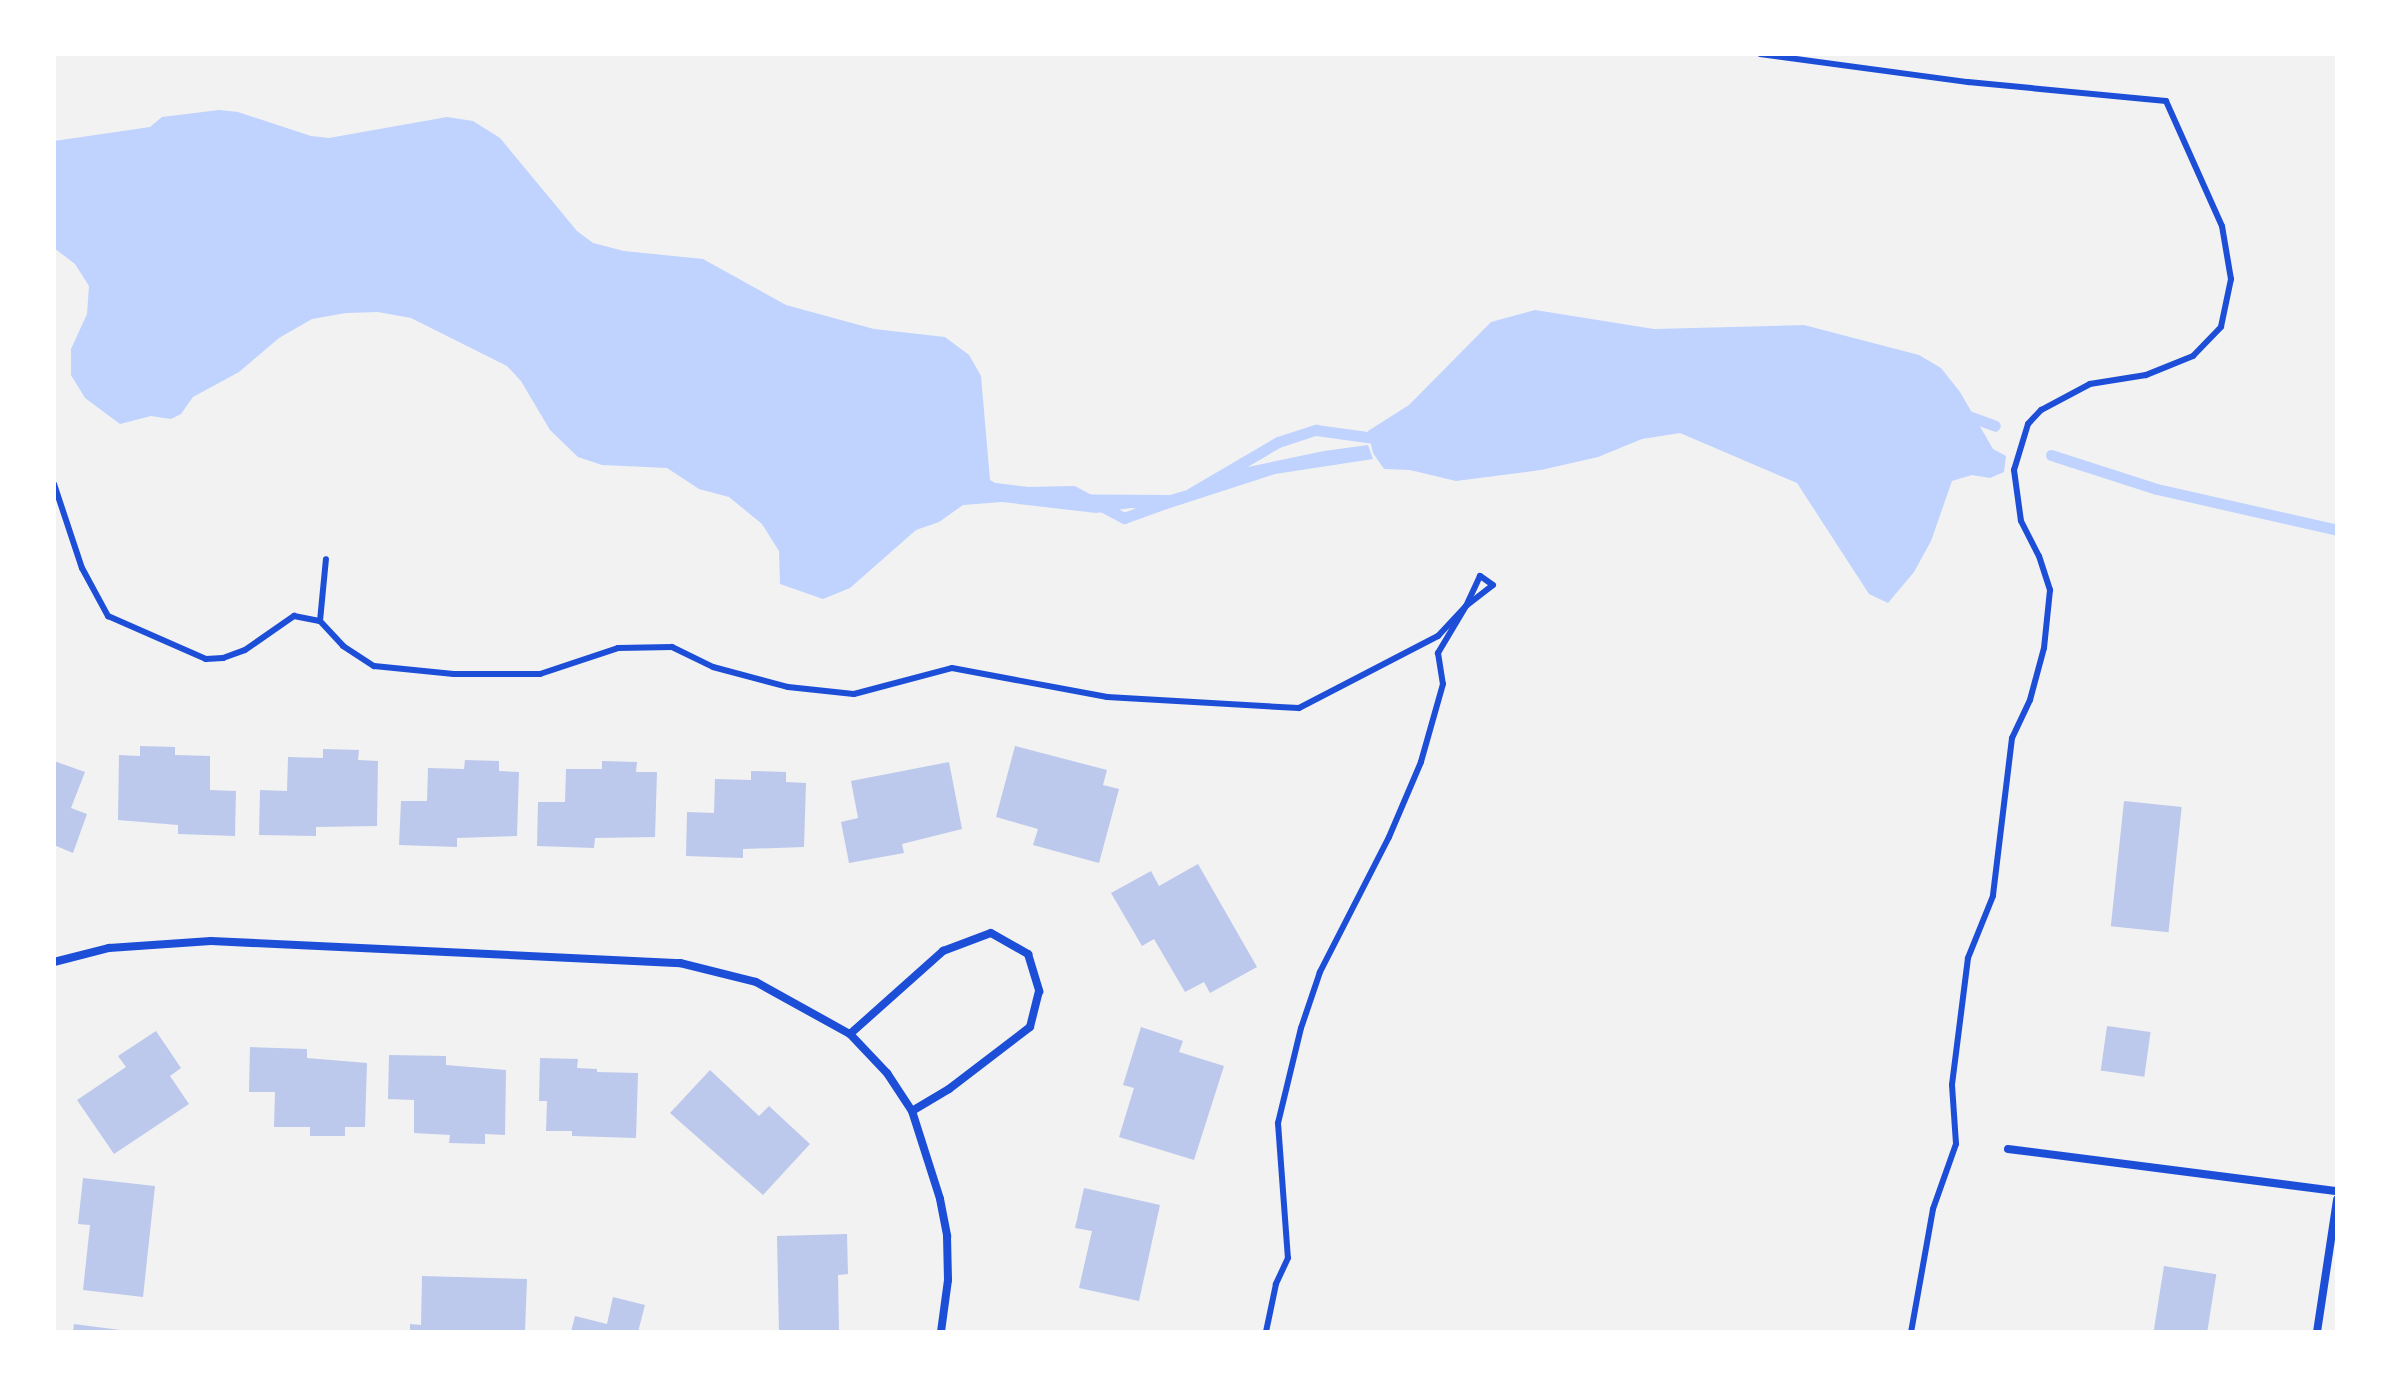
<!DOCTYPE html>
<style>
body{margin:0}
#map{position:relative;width:2391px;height:1386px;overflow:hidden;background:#f2f2f2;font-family:Inter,sans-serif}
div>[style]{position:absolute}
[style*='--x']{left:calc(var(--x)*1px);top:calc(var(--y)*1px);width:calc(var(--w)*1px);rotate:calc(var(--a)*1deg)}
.water>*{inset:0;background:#bfd3fe}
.stream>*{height:11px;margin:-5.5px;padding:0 5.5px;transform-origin:5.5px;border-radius:5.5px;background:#bfd3fe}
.building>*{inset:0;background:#bdc9ec;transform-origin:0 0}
.service>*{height:6px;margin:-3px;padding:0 3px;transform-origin:3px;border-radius:3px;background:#1d4ed8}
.minor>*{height:8px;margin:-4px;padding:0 4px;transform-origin:4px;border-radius:4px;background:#1d4ed8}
span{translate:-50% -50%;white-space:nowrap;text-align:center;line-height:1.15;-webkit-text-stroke:7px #fff;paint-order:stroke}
.frame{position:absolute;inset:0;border:56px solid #fff;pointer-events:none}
</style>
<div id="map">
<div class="water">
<div style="clip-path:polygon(219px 110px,238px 112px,311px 136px,329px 138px,447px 117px,473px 121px,500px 138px,577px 231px,593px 243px,624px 251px,703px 259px,786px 305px,874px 329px,945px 337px,969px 355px,981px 376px,990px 480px,1014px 494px,1170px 495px,1222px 480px,1243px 468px,1324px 451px,1368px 445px,1373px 459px,1275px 474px,1161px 511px,1131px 508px,1096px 513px,1002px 502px,963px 505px,939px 522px,916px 530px,850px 588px,823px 599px,780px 584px,779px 551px,762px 524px,729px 497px,699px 489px,667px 468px,602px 465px,578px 457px,550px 430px,521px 381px,507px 366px,411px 318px,378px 312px,346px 313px,312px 319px,279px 338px,239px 372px,193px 397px,181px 414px,171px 419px,151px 416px,120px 424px,85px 398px,71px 375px,71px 349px,87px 314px,89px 286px,75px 264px,54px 248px,54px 141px,150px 127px,162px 117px)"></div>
<div style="clip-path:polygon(1535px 310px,1654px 329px,1804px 325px,1919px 355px,1941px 368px,1960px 392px,1993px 449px,2006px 456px,2004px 472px,1990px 478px,1972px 475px,1952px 481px,1931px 541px,1914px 572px,1888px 603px,1869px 594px,1797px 483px,1680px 433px,1642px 439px,1598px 457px,1541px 470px,1456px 481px,1410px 470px,1384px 469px,1373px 453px,1368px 431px,1409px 405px,1491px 322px)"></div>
</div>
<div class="stream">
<div style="--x:1960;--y:413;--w:37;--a:20"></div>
<div style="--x:2051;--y:455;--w:111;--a:17.8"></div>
<div style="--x:2157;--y:489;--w:185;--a:12.8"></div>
<div style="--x:995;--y:488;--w:31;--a:7"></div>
<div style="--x:1026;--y:492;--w:47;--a:-1.2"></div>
<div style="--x:1073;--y:491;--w:58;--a:27.9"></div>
<div style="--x:1124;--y:518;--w:38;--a:-20"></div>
<div style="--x:1191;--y:493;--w:101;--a:-30.4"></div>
<div style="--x:1278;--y:442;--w:40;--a:-18"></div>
<div style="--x:1316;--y:430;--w:66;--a:7.9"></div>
</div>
<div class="building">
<div style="clip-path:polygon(140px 746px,175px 747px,175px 755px,210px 756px,210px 790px,236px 791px,235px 836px,178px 834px,178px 825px,118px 820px,119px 755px,140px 756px)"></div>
<div style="clip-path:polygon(1015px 746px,1107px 770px,1103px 785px,1119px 789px,1099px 863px,1033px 845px,1038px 829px,996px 817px)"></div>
<div style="clip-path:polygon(323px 749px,359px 750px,358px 760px,378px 761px,377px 826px,316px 827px,316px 836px,259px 835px,260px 790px,287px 791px,288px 757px,323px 758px)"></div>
<div style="clip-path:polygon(465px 760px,499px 761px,499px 771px,519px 772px,517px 836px,457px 838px,457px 847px,399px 845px,401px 801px,427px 801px,428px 768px,464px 769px)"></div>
<div style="clip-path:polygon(54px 761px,85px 772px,71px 808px,87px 814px,73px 853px,54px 845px)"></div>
<div style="clip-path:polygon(602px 761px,637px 762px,636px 772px,657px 772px,655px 837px,595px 838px,594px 848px,537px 846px,538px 802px,565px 802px,566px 769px,602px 769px)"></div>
<div style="clip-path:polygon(949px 762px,962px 829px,902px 844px,904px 853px,849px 863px,841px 822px,858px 818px,851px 781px)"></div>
<div style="clip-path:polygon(751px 771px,786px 772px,786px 782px,806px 783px,804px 847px,743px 849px,743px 858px,686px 856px,687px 812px,714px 813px,715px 779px,751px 780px)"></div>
<div style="left:2124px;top:801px;width:58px;height:126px;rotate:6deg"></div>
<div style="clip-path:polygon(1198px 864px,1257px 967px,1210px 993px,1204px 982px,1185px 992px,1154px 939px,1142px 946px,1111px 893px,1151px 871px,1159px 886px)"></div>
<div style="left:2107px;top:1026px;width:44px;height:45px;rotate:8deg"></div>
<div style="clip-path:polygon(1141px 1027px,1183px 1041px,1179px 1052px,1224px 1066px,1194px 1160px,1119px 1137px,1134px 1088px,1123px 1085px)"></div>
<div style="clip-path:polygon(156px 1031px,181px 1068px,170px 1076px,189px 1104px,114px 1154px,77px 1100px,126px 1067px,118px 1056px)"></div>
<div style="clip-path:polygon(250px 1047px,307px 1049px,307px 1058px,367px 1063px,365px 1127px,345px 1127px,345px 1136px,310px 1136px,310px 1127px,274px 1127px,275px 1092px,249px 1092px)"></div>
<div style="clip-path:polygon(389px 1055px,446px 1056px,446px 1065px,506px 1070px,505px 1135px,485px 1134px,485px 1144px,449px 1143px,450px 1135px,414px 1133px,414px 1100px,388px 1099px)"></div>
<div style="clip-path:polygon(540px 1058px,578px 1059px,577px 1068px,597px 1069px,597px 1072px,638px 1073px,636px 1138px,572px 1136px,572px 1131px,546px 1131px,547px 1101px,539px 1101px)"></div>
<div style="clip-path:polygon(710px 1070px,759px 1116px,769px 1106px,810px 1144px,763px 1195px,670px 1113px)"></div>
<div style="clip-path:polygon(83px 1178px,155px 1186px,143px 1297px,83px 1290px,90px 1225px,78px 1224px)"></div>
<div style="clip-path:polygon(1084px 1188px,1160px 1205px,1139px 1301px,1079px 1288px,1092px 1231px,1075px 1228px)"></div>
<div style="clip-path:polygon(847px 1234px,848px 1274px,838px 1275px,839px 1332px,779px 1332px,777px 1236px)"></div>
<div style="left:2164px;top:1266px;width:53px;height:67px;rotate:9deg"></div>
<div style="clip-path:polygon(422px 1276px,527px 1279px,525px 1332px,410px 1332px,410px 1324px,421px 1325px)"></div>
<div style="clip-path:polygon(613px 1297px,645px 1305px,638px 1332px,571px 1332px,575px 1316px,607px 1324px)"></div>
<div style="clip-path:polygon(74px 1324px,120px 1330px,120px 1332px,73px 1332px)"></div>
</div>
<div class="service">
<div style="--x:1760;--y:54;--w:210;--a:7.7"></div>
<div style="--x:1968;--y:82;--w:199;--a:5.5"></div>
<div style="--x:2166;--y:101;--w:137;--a:65.9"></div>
<div style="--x:2222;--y:226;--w:54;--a:80.4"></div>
<div style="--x:2231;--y:279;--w:49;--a:101.8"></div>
<div style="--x:2221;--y:327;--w:40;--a:134"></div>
<div style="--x:2193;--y:356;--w:51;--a:158"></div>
<div style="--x:2146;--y:375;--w:57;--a:170.9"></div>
<div style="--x:2090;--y:384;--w:55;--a:152"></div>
<div style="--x:2041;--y:410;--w:19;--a:133"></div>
<div style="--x:2028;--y:424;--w:48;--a:106.9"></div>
<div style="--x:2014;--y:470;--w:51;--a:82.2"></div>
<div style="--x:2021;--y:521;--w:39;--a:63"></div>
<div style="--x:2039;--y:556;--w:36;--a:72"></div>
<div style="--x:2050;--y:590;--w:58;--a:95.9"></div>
<div style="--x:2044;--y:648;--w:54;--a:105.1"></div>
<div style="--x:2030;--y:700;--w:42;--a:115.3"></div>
<div style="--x:2012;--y:738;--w:159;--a:96.9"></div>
<div style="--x:1993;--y:896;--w:67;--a:112"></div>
<div style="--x:1968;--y:958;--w:128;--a:97.2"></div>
<div style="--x:1952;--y:1085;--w:59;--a:86.1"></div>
<div style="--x:1956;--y:1144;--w:69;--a:109.5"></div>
<div style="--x:1933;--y:1209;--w:125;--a:100.1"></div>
<div style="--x:54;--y:484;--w:89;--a:71.6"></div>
<div style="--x:82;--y:568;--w:55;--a:61.6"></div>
<div style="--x:108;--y:616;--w:107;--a:23.7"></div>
<div style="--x:206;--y:659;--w:17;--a:-3"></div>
<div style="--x:223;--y:658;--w:23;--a:-20"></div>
<div style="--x:245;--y:650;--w:60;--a:-34.8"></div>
<div style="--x:294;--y:616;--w:26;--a:11"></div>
<div style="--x:320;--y:621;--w:34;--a:47"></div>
<div style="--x:343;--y:646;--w:37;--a:33"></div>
<div style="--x:374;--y:666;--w:80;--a:5.7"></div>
<div style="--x:454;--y:674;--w:86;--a:0"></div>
<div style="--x:540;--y:674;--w:82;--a:-18.4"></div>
<div style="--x:618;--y:648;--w:54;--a:-1.1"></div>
<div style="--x:672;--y:647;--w:46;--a:26"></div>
<div style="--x:713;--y:667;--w:78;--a:14.9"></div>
<div style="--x:788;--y:687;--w:66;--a:6.1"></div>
<div style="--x:854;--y:694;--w:101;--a:-14.9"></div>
<div style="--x:952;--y:668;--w:158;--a:10.6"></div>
<div style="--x:1107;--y:697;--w:192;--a:3.3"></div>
<div style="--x:1299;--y:708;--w:157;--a:-27.4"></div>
<div style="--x:1438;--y:636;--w:41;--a:-47"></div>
<div style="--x:1466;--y:606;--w:34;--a:-38"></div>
<div style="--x:1493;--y:585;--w:16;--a:-145"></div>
<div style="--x:1480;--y:576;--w:33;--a:115"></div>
<div style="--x:1466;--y:606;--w:55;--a:120.8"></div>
<div style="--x:1438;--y:653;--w:31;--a:81"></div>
<div style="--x:1443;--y:684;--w:81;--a:105.8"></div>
<div style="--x:1421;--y:762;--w:82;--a:113.1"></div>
<div style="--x:1389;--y:837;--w:152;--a:117.1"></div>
<div style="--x:1320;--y:972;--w:59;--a:108.7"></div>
<div style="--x:1301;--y:1028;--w:98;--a:103.6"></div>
<div style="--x:1278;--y:1123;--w:135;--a:85.8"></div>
<div style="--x:1288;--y:1258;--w:29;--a:115"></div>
<div style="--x:1276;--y:1284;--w:49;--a:101.8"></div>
<div style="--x:320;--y:621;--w:62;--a:-84.5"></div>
</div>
<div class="minor">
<div style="--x:54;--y:962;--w:57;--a:-14.3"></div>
<div style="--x:109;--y:948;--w:102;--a:-3.9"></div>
<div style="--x:211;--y:941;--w:470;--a:2.7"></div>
<div style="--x:680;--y:963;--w:78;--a:14"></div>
<div style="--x:756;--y:982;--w:107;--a:29"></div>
<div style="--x:850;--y:1034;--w:54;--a:46.5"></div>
<div style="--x:887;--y:1073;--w:45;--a:56.7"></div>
<div style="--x:912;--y:1111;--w:92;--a:72.3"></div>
<div style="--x:940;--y:1199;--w:38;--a:79"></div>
<div style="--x:947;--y:1236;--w:44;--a:88.7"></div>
<div style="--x:948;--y:1280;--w:52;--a:97.7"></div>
<div style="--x:850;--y:1034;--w:125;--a:-41.7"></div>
<div style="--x:943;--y:951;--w:51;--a:-20.6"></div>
<div style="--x:991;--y:933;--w:43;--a:29.6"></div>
<div style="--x:1028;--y:954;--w:39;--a:73"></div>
<div style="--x:1039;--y:991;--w:37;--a:104"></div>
<div style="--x:1030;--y:1027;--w:102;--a:142.6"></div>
<div style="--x:949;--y:1089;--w:43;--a:149.3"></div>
<div style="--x:2008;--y:1149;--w:332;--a:7.3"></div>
<div style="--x:2317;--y:1332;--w:134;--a:-81.4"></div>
</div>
<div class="frame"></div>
</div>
